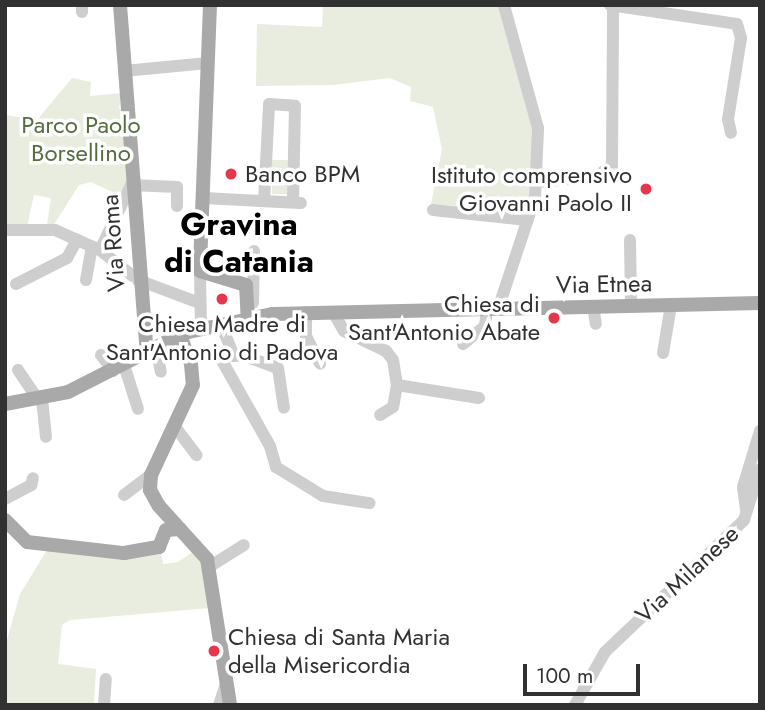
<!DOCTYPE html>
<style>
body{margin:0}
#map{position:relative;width:765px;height:710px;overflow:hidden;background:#fff;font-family:Jost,sans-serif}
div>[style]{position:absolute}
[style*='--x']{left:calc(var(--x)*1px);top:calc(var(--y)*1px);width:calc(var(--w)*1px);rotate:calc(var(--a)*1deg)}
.green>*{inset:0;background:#e8eddf;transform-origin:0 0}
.minor>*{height:12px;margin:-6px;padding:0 6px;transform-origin:6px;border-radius:6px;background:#cecece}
.major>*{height:14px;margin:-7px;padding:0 7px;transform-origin:7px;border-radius:7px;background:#a9a9a9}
.dots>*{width:19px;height:19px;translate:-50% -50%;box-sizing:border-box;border:4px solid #fff;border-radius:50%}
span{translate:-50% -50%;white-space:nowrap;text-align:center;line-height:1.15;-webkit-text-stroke:7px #fff;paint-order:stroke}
.park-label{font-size:24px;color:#566d3e}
.poi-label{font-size:24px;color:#313131}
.left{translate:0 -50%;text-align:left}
.right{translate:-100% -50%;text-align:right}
.street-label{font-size:24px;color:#313131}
.district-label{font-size:32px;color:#000;font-weight:700}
.frame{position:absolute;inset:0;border:7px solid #313131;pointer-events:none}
.scale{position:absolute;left:523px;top:664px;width:117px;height:32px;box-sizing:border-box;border:4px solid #313131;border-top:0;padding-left:9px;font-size:21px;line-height:24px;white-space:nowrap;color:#313131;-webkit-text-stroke:5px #fff;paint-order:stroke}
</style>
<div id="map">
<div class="green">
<div style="clip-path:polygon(323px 5px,500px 5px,535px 129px,535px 174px,526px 212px,431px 204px,442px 149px,433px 107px,410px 101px,411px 87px,390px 78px,333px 85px,256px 86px,257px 24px,322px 27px)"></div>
<div style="clip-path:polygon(72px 78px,91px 82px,90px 96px,122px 93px,119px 108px,123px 111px,128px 180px,119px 195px,91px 182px,79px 185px,53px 226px,47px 225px,51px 198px,34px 195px,27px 227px,5px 224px,5px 115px,37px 120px)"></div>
<div style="left:272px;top:160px;width:20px;height:34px"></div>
<div style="clip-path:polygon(47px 550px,161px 553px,163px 564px,178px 562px,193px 552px,203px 564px,210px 608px,70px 620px,62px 625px,58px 664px,96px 669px,94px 705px,5px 705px,5px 647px,20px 594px)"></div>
</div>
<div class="minor">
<div style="--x:610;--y:5;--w:128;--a:8.5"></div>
<div style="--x:737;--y:24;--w:15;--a:74"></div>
<div style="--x:741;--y:38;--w:82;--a:99.1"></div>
<div style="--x:728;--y:119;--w:14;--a:78"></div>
<div style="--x:82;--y:12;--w:7;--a:-90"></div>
<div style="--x:124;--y:71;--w:84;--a:-5.4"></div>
<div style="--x:537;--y:182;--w:58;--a:-4.9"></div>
<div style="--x:595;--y:177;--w:20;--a:-33"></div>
<div style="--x:612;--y:166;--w:160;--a:-89.6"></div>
<div style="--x:204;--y:198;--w:97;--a:3"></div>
<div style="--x:264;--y:201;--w:97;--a:-87"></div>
<div style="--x:269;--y:104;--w:26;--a:4"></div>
<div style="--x:295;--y:106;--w:96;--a:91.2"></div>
<div style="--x:433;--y:210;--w:95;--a:6.1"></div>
<div style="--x:5;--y:230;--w:50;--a:0"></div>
<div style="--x:55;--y:230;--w:49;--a:24"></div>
<div style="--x:100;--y:250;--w:48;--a:38.3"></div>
<div style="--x:138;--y:280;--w:66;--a:20.4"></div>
<div style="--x:630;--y:240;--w:66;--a:89.1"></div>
<div style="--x:100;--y:250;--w:72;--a:-64.5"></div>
<div style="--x:131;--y:185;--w:46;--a:2.5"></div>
<div style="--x:177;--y:187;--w:19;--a:90"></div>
<div style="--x:200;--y:271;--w:58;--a:89"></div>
<div style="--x:86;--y:280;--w:34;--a:-80"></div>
<div style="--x:16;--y:284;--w:57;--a:-27"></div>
<div style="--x:67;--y:258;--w:21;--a:-61"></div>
<div style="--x:253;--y:303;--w:52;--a:-88.9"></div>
<div style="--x:593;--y:306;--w:18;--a:81"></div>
<div style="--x:498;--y:309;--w:117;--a:-71.6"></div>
<div style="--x:535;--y:198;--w:70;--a:-87.5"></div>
<div style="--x:538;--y:128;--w:128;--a:-105.5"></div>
<div style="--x:306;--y:312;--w:24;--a:90"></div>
<div style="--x:306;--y:336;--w:31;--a:63"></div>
<div style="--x:333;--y:312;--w:22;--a:60"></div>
<div style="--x:344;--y:331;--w:47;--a:25.5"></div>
<div style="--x:386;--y:351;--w:11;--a:52"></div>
<div style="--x:393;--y:360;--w:25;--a:81"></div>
<div style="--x:397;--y:385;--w:22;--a:100"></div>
<div style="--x:393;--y:407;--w:15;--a:148"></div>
<div style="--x:221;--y:325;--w:34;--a:67"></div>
<div style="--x:234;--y:356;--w:8;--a:-7"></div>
<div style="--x:242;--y:355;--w:38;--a:20"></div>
<div style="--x:278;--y:368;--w:40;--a:81.5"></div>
<div style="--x:463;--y:344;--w:28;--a:-39"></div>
<div style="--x:485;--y:326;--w:17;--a:-83"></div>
<div style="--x:156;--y:347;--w:25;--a:79"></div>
<div style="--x:229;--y:349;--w:12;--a:138"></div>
<div style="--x:220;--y:357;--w:102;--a:60.7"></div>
<div style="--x:270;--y:446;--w:22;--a:74"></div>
<div style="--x:276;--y:467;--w:55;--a:31.7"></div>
<div style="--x:323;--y:496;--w:47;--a:8.7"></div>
<div style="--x:663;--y:353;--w:49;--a:-80.5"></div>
<div style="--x:101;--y:355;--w:20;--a:53"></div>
<div style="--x:124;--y:365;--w:46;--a:72.3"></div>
<div style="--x:18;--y:370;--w:36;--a:56"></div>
<div style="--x:397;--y:385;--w:83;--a:9"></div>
<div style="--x:42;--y:399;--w:38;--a:84"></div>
<div style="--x:176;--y:428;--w:34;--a:53"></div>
<div style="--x:124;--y:495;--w:34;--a:-37"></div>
<div style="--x:5;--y:499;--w:30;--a:-28"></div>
<div style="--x:31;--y:485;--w:7;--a:-74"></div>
<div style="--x:746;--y:509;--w:22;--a:-98"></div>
<div style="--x:743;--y:487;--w:59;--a:-73.1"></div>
<div style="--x:209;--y:567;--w:41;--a:-32.2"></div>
<div style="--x:104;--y:705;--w:26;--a:-86"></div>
<div style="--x:219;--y:705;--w:22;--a:-72"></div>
<div style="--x:575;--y:705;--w:61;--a:-60.5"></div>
<div style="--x:605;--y:652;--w:192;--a:-43.5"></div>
<div style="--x:744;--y:520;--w:53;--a:-72.6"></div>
</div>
<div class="major">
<div style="--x:120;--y:5;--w:348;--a:85.6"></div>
<div style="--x:210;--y:5;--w:266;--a:92.2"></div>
<div style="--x:200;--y:271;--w:48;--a:16.9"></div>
<div style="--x:246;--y:285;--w:34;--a:87"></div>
<div style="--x:180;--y:335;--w:31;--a:69"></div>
<div style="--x:191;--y:364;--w:21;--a:85"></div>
<div style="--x:193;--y:385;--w:99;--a:115"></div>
<div style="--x:151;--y:475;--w:15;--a:94"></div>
<div style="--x:150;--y:490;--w:18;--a:61"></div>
<div style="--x:159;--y:506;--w:72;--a:47.8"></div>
<div style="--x:207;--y:559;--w:148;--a:81"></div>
<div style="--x:5;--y:404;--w:64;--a:-10.8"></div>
<div style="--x:68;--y:392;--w:130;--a:-27"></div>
<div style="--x:184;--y:333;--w:91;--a:-12.1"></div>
<div style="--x:273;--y:314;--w:487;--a:-1.3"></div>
<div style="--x:5;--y:520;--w:31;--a:45"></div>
<div style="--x:27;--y:542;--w:98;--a:6.5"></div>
<div style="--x:124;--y:553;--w:36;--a:-10"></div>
<div style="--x:159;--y:547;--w:18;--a:-68"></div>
<div style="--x:166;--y:530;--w:14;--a:-4"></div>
</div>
<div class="dots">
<div style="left:231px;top:174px;background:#e5364b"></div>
<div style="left:646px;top:189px;background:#e5364b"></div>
<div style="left:222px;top:299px;background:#e5364b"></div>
<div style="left:554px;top:318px;background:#e5364b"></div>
<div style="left:214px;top:651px;background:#e5364b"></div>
</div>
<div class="park-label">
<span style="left:81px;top:139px">Parco Paolo<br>Borsellino</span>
</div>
<div class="poi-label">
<span class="left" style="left:245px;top:174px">Banco BPM</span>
<span class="right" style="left:632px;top:189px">Istituto comprensivo<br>Giovanni Paolo II</span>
<span class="right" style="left:540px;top:318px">Chiesa di<br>Sant'Antonio Abate</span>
<span style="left:222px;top:338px">Chiesa Madre di<br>Sant'Antonio di Padova</span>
<span class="left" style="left:228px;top:651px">Chiesa di Santa Maria<br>della Misericordia</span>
</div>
<div class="street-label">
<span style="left:113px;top:243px;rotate:-94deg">Via Roma</span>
<span style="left:604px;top:284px;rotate:-1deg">Via Etnea</span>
<span style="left:687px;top:574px;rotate:-43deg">Via Milanese</span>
</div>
<div class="district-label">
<span style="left:239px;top:243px">Gravina<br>di Catania</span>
</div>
<div class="frame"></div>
<div class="scale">100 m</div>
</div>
